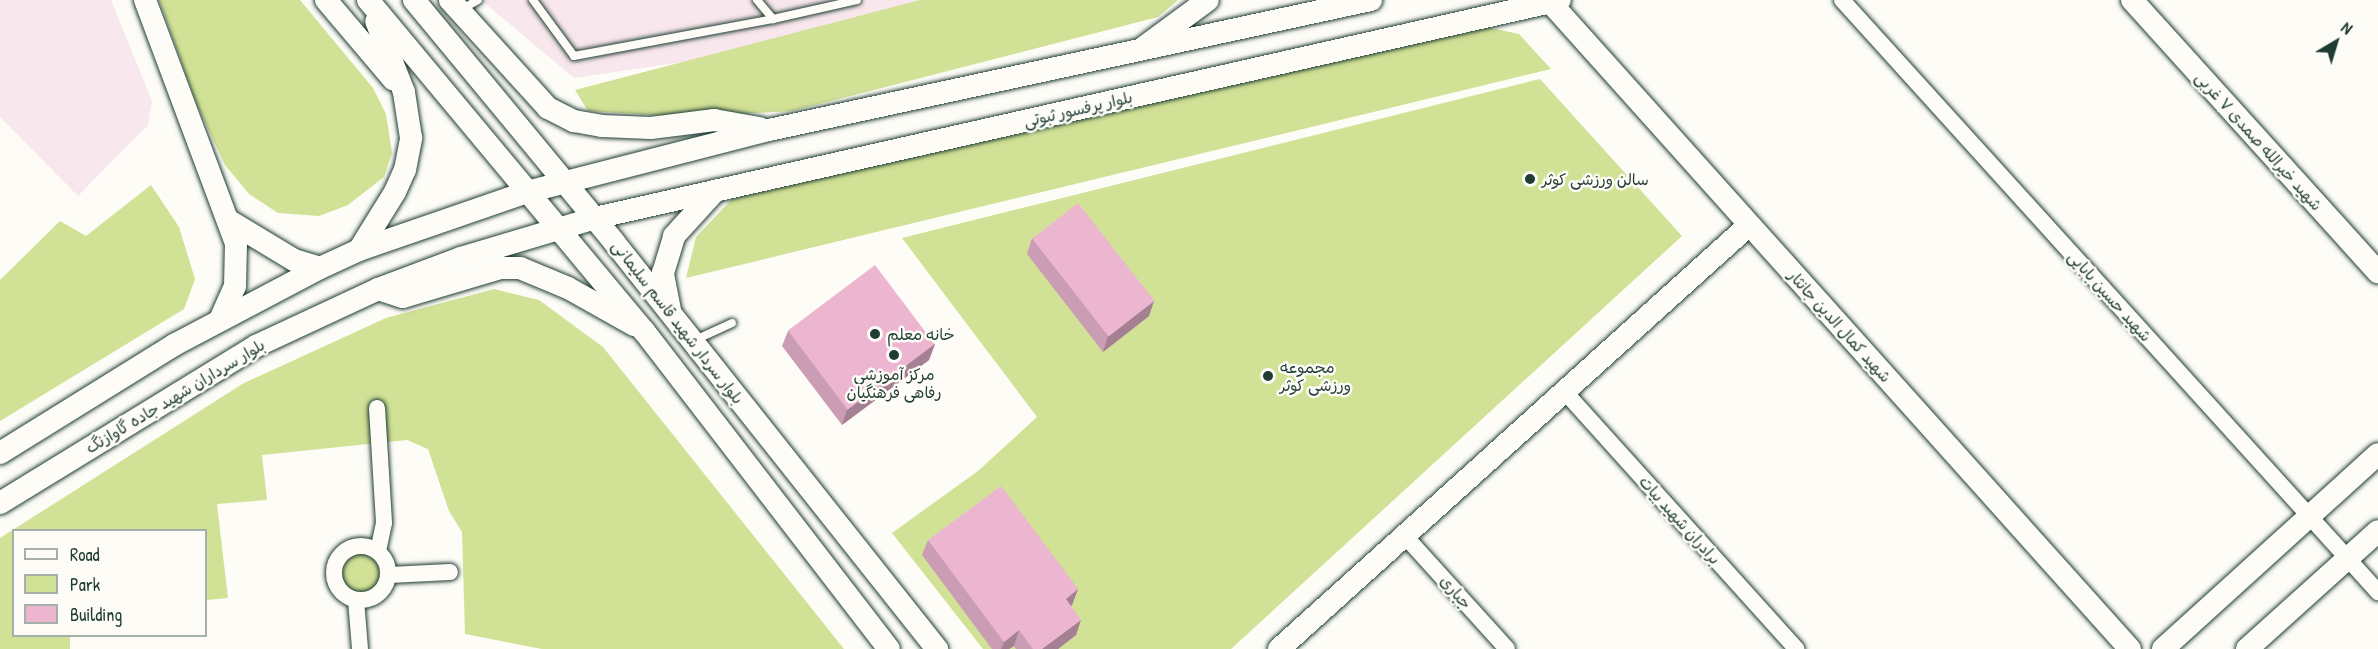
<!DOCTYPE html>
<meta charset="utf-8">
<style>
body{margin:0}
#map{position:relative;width:2378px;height:649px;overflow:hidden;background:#fdfcf7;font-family:"Patrick Hand","Playpen Sans Arabic",sans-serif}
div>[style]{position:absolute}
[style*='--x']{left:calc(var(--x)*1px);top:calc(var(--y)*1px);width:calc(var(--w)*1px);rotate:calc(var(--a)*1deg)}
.built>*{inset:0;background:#f8e7ec}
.green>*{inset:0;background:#d1e195}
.round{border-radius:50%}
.roads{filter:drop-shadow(0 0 2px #1f3d34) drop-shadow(0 0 2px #1f3d34)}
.lane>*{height:8px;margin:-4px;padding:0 4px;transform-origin:4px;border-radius:4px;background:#fdfcf7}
.street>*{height:16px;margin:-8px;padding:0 8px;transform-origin:8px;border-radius:8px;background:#fdfcf7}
.street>.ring{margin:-8px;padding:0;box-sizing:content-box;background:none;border:16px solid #fdfcf7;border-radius:50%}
.secondary>*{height:22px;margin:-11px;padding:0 11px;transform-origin:11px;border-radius:11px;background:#fdfcf7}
.wall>*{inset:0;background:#cb9db4}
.shaded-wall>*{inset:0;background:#a57f92}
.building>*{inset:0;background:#ecb6d1;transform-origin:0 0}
.dots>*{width:16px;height:16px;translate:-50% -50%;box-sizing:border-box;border:3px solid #fdfcf7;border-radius:50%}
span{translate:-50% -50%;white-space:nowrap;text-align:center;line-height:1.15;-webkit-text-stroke:5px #fdfcf7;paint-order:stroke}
.street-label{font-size:16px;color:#1f3d34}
.poi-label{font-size:16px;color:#1f3d34}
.left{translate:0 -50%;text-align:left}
.legend{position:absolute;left:12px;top:529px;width:195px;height:108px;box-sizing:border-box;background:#fdfcf7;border:2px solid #a4b0a9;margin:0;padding:8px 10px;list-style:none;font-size:18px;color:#1f3d34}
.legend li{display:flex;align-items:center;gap:12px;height:30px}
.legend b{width:30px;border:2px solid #a4b0a9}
.north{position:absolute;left:2306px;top:12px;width:60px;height:60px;-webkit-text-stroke:4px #fdfcf7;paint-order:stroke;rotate:38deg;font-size:16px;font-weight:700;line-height:24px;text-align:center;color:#1f3d34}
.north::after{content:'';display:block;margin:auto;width:21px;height:27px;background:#1f3d34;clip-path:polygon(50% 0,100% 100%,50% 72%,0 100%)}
</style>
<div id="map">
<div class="built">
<div style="clip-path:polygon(0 0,111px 0,152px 101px,148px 125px,78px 196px,0 117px)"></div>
<div style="clip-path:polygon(481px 0,944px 0,752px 52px,574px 78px)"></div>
</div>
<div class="green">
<div style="clip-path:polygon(159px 0,300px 0,373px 88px,386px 114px,392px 153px,384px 177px,348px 205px,319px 216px,278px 213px,249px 194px,225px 165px,197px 105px)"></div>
<div style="clip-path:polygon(920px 0,1178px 0,1158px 17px,792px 111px,688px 117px,588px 111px,575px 90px)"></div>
<div style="clip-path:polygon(1486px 27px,1519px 34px,1551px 69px,686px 278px,696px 237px,733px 198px)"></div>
<div style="clip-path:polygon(1540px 79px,1682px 236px,1231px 649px,983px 649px,892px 533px,978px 471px,1037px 417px,902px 238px)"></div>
<div style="clip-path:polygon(151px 185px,179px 227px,195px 279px,184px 309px,0 421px,0 280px,60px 221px,86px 236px)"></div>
<div style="clip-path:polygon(494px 289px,539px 300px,603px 347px,844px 649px,542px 649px,465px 634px,462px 532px,449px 511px,428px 449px,407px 440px,262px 455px,267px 500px,217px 504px,228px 598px,206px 600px,206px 530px,14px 530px,14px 636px,70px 636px,70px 649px,0 649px,0 538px,244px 383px,386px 318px)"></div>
<div class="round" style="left:339px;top:551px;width:42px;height:42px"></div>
</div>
<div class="roads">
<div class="lane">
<div style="--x:533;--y:0;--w:69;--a:53.8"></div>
<div style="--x:574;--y:56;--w:202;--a:-10.5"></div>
<div style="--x:757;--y:0;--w:25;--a:50"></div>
<div style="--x:773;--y:19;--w:86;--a:-12.7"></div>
<div style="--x:462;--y:9;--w:18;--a:-29"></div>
<div style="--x:693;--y:341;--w:43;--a:-24.8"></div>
</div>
<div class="street">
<div style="--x:1842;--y:0;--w:799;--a:47.84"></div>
<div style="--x:1565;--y:392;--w:346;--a:48"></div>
<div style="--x:377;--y:408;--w:115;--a:86.5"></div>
<div style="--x:384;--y:523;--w:29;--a:102"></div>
<div style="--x:1405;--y:536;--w:152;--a:47.9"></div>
<div class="ring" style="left:334px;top:546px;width:38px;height:38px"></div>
<div style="--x:389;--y:575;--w:61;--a:-2.8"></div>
<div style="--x:356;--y:600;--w:49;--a:85.3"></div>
</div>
<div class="secondary">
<div style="--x:145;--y:0;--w:259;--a:69.5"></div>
<div style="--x:236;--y:243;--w:43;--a:91.3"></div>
<div style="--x:235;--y:286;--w:35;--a:114"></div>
<div style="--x:326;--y:0;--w:104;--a:49.7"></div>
<div style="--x:368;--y:0;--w:431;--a:50.2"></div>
<div style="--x:644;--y:331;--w:401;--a:52.4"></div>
<div style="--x:414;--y:0;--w:314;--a:50.4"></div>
<div style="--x:614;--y:242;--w:520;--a:51.56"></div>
<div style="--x:450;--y:0;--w:146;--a:47.8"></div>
<div style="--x:548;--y:108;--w:29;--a:27"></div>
<div style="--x:574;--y:121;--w:28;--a:10"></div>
<div style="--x:602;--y:126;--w:49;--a:2.3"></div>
<div style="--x:651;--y:128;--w:64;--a:-7.2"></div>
<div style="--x:714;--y:120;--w:46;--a:10.1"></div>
<div style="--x:2132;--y:0;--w:367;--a:47.9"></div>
<div style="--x:1550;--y:2;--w:869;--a:48.13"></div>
<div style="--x:1144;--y:47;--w:79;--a:-36.3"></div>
<div style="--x:231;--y:222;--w:74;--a:31.1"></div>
<div style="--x:294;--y:260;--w:27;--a:17"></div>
<div style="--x:359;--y:250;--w:68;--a:-58.2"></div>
<div style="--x:395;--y:192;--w:24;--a:-66"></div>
<div style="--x:405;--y:170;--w:33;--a:-79"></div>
<div style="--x:411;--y:138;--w:47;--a:-98.7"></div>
<div style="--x:404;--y:92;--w:76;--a:-111.5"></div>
<div style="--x:378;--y:289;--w:26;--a:18"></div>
<div style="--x:403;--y:297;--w:101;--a:-16.6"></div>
<div style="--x:500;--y:268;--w:20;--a:0"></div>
<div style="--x:520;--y:268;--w:52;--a:22.6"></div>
<div style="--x:568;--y:288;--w:76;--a:29.3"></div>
<div style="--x:670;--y:310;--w:38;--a:-101"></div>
<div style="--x:663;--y:273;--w:39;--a:-73"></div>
<div style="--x:674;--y:236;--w:61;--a:-47.7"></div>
<div style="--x:0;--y:453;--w:205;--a:-31.8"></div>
<div style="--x:174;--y:345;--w:165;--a:-27.8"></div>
<div style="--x:320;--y:268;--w:43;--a:-24.8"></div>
<div style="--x:359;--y:250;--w:178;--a:-19"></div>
<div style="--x:527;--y:192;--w:250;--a:-14.4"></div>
<div style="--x:769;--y:130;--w:616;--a:-12.19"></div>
<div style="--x:0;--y:503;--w:300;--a:-31.5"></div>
<div style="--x:256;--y:346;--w:135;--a:-25"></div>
<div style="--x:378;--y:289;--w:89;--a:-20.5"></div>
<div style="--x:461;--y:258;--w:140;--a:-16.6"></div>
<div style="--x:595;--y:218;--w:989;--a:-12.73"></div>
<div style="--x:1279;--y:649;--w:633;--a:-42.05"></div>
<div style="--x:2163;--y:649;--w:290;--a:-42.2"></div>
<div style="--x:2247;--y:649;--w:176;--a:-42"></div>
</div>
</div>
<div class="wall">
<div style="clip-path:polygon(1032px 238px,1149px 316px,1103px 352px,1027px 254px)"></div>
<div style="clip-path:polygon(788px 331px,935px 344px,929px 360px,842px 425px,782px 346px)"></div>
<div style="clip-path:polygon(928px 540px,1078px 589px,1072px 605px,1071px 606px,1076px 635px,1058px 649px,1016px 649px,1014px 646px,1009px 649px,992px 649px,922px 555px)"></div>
</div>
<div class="shaded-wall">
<div style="clip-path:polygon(1154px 301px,1149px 316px,1103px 352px,1108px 336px)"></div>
<div style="clip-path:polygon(935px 344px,929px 360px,842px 425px,847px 410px)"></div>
<div style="clip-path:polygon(1078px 589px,1072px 605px,1060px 614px,1066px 599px)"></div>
<div style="clip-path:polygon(1081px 620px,1076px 635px,1058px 649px,1042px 649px)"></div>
<div style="clip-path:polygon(1019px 630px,1014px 646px,1009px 649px,1001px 649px,1004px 642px)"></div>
</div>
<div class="building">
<div style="left:1078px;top:203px;width:124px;height:58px;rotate:52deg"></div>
<div style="left:875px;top:265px;width:99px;height:109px;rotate:53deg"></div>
<div style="clip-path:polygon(1001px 486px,1078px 589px,1066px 599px,1081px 620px,1042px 649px,1033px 649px,1019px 630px,1004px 642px,928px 540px)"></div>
</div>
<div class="dots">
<div style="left:1530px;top:179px;background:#1f3d34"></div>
<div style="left:875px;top:334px;background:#1f3d34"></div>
<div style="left:894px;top:355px;background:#1f3d34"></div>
<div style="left:1268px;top:376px;background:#1f3d34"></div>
</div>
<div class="street-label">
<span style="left:1078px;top:109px;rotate:-13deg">بلوار پرفسور ثبوتی</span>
<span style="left:2259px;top:141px;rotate:48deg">شهید خیرالله صمدی ۷ غربی</span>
<span style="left:2110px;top:296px;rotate:48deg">شهید حسین بابایی</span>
<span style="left:678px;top:322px;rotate:52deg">بلوار سردار شهید قاسم سلیمانی</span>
<span style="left:1840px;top:326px;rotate:48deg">شهید کمال الدین جانثار</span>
<span style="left:175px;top:396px;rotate:-31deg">بلوار سرداران شهید جاده گاوازنگ</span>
<span style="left:1680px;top:520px;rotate:48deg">برادران شهید بیات</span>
<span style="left:1456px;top:592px;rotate:48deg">جباری</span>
</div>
<div class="poi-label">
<span class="left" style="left:1542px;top:179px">سالن ورزشی کوثر</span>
<span class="left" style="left:887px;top:334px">خانه معلم</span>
<span class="left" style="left:1280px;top:376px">مجموعه<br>ورزشی کوثر</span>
<span style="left:894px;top:383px">مرکز آموزشی<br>رفاهی فرهنگیان</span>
</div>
<ul class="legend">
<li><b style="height:8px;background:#fdfcf7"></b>Road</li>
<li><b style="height:16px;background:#d1e195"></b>Park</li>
<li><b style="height:16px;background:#ecb6d1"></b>Building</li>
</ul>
<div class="north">N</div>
</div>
